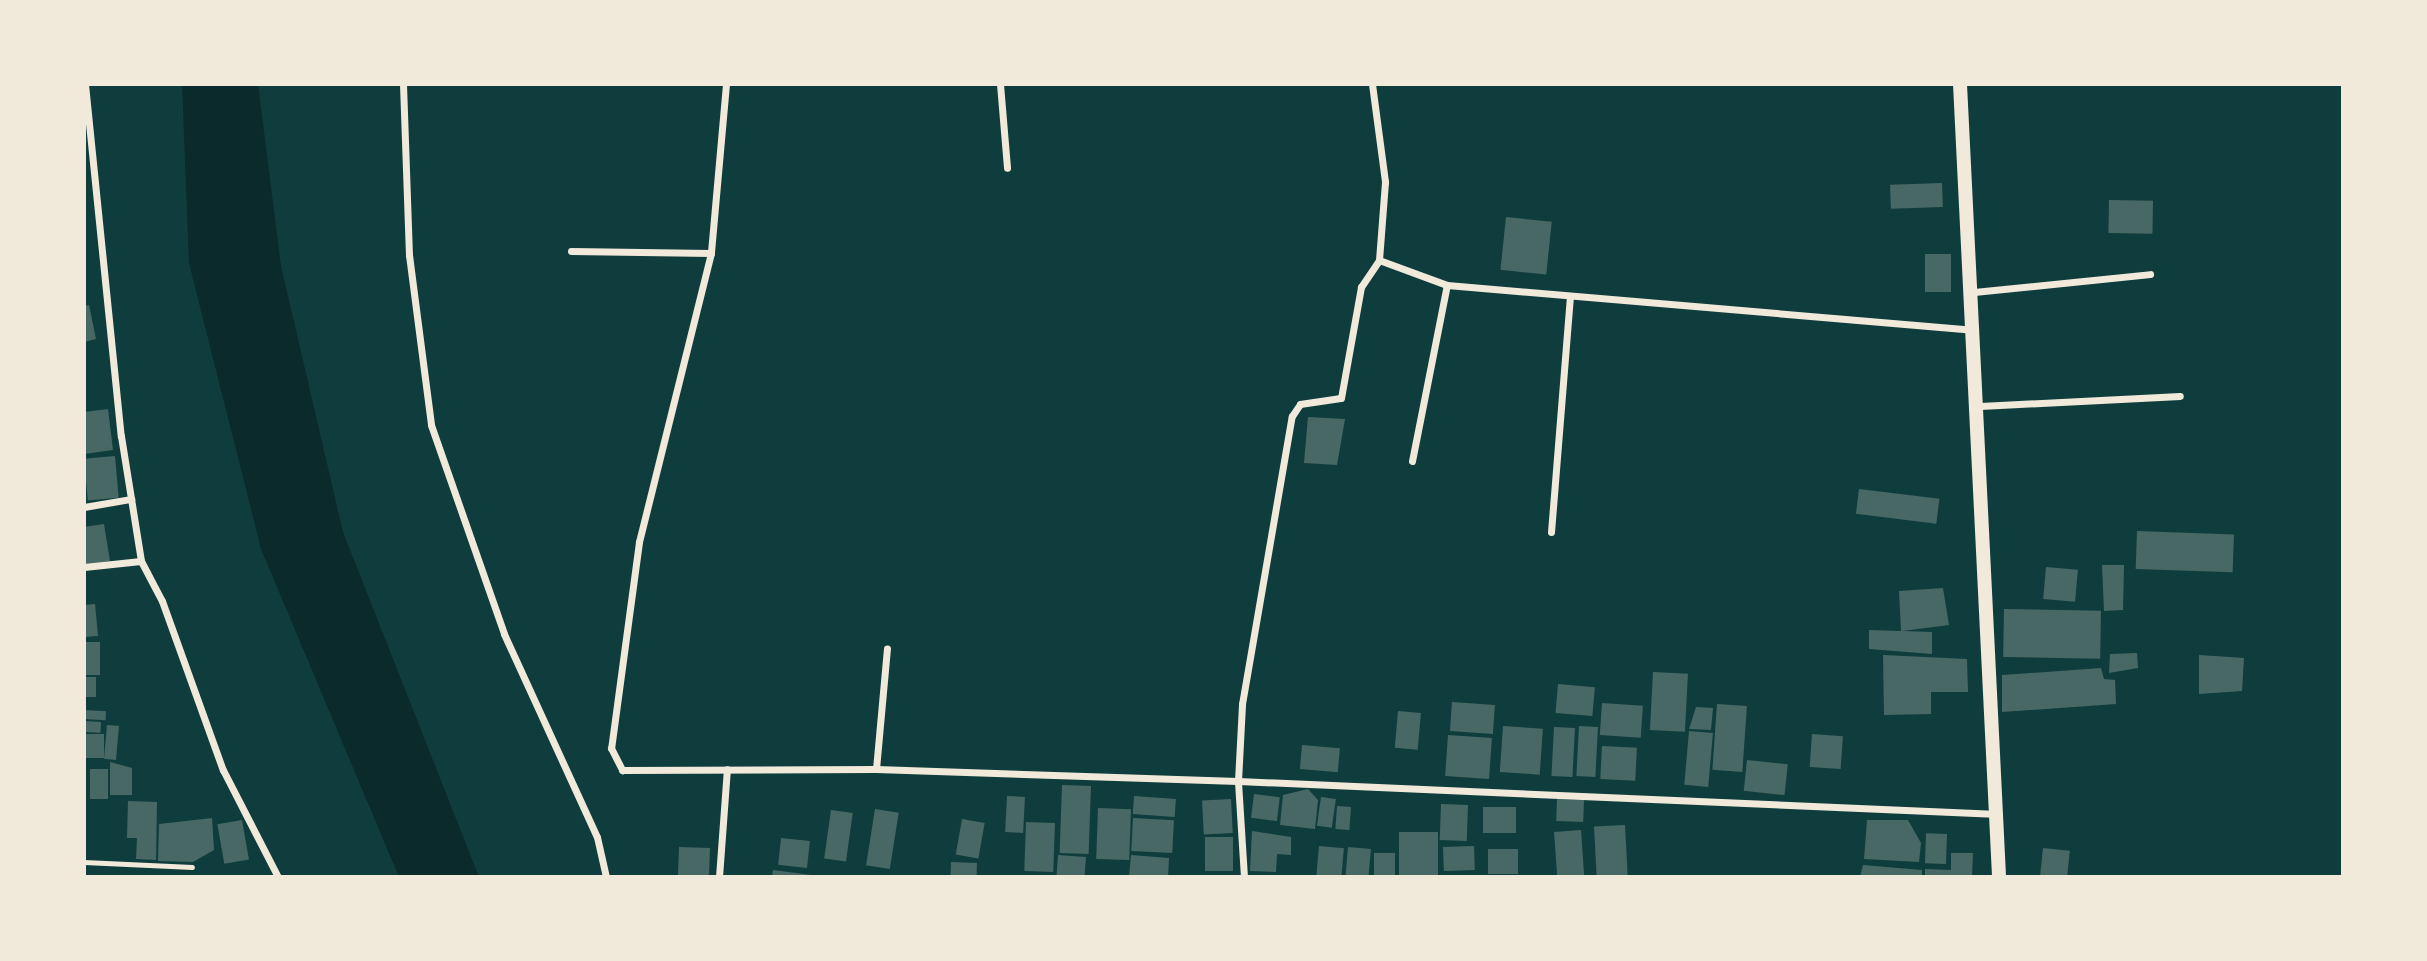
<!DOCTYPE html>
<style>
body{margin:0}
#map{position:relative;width:2427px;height:961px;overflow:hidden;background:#0f3d3e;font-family:Quicksand,sans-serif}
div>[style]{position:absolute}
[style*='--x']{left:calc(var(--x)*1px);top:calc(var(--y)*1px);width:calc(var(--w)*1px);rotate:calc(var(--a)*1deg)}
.water>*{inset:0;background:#0a2a2b}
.building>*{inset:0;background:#486865;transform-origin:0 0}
.path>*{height:4.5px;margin:-2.25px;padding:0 2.25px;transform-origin:2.25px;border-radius:2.25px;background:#f1e9da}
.minor>*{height:7px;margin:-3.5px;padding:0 3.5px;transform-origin:3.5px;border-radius:3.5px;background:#f1e9da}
.secondary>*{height:14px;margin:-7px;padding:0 7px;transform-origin:7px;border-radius:7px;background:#f1e9da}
span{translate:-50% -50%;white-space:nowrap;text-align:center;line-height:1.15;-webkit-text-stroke:5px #f1e9da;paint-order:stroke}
.frame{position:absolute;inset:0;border:86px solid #f1e9da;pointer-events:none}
</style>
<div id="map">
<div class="water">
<div style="clip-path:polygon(182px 84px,258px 84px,281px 266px,343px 532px,479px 877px,399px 877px,261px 549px,189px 263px)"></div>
</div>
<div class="building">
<div style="left:1942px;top:183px;width:24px;height:52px;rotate:88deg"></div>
<div style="left:2109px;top:200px;width:44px;height:33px;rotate:1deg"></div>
<div style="left:1506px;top:217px;width:46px;height:53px;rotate:6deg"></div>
<div style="left:1925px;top:254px;width:26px;height:38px"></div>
<div style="clip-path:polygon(89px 305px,96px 339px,84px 342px,84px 306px)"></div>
<div style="clip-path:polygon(108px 409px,113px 450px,84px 454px,84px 412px)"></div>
<div style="clip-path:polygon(1308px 417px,1345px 419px,1337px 465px,1304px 463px)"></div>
<div style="left:115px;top:456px;width:42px;height:31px;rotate:85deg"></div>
<div style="left:1859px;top:489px;width:81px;height:25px;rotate:7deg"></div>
<div style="clip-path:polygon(104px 524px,110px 561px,84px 566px,84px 527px)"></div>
<div style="left:2137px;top:531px;width:97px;height:38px;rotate:2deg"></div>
<div style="clip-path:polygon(2102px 565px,2124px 565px,2123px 610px,2104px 611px)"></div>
<div style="left:2046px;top:567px;width:32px;height:32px;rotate:5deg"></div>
<div style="clip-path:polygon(1943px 588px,1949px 625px,1902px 631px,1932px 632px,1932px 654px,1869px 649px,1869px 630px,1901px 631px,1899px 591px)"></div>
<div style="clip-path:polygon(95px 604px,98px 636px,84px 637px,84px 605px)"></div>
<div style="left:2004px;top:609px;width:97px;height:48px;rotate:1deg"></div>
<div style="left:84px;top:642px;width:16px;height:33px"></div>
<div style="clip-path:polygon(2137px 653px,2138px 668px,2109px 673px,2110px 654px)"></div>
<div style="clip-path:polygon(1883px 655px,1967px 659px,1968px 692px,1931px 692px,1931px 714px,1884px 715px)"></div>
<div style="clip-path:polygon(2199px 655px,2244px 658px,2242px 691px,2199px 694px)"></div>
<div style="clip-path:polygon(2101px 668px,2104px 679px,2115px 680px,2116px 704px,2002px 712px,2002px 675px)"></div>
<div style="left:1653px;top:672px;width:35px;height:58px;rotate:3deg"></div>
<div style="left:96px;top:677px;width:20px;height:12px;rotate:90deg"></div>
<div style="left:1558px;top:684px;width:37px;height:29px;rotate:5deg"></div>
<div style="left:1452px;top:702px;width:43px;height:29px;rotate:4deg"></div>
<div style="left:1602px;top:703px;width:41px;height:32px;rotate:4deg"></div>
<div style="left:1717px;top:704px;width:30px;height:66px;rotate:4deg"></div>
<div style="clip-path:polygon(1696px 707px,1713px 708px,1711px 730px,1689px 729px)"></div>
<div style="left:84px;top:710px;width:22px;height:9px;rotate:3deg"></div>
<div style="left:1398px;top:711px;width:23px;height:37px;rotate:5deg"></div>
<div style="left:84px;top:721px;width:17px;height:11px;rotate:3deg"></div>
<div style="left:107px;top:725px;width:12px;height:34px;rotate:5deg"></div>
<div style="left:1503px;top:726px;width:40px;height:46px;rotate:4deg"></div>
<div style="left:1579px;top:726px;width:19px;height:50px;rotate:3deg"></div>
<div style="left:1554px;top:727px;width:21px;height:49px;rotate:3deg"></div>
<div style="left:1689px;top:731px;width:24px;height:54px;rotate:5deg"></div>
<div style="left:84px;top:734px;width:20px;height:24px"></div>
<div style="left:1812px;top:734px;width:31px;height:33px;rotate:4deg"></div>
<div style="left:1448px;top:735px;width:44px;height:41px;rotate:4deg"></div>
<div style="left:1302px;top:745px;width:38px;height:24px;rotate:5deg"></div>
<div style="left:1602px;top:746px;width:35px;height:33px;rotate:3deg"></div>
<div style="left:1747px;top:760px;width:41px;height:31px;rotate:6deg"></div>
<div style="clip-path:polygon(110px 762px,132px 768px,132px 795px,110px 795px)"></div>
<div style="left:90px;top:769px;width:18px;height:30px"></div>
<div style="left:1062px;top:785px;width:29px;height:68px;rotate:2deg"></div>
<div style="clip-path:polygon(1308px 789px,1318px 800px,1315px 829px,1280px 825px,1283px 795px)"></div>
<div style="left:1254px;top:794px;width:26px;height:24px;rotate:7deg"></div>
<div style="left:1007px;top:796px;width:18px;height:36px;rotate:3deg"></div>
<div style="left:1134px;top:796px;width:42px;height:18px;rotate:4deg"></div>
<div style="left:1321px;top:797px;width:15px;height:29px;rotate:8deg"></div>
<div style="left:1231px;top:799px;width:34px;height:29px;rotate:87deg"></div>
<div style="left:1557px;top:799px;width:27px;height:22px;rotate:2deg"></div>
<div style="clip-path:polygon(128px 801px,157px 802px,156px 860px,136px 859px,137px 838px,127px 838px)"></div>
<div style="left:1441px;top:804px;width:27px;height:36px;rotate:2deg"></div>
<div style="left:1337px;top:806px;width:14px;height:23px;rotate:4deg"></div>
<div style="left:1483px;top:807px;width:33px;height:26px"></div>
<div style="left:1098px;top:808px;width:33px;height:51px;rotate:2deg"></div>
<div style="left:875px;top:809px;width:24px;height:57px;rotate:9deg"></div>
<div style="left:831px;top:810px;width:22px;height:49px;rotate:8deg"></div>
<div style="clip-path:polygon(212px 818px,214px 850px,193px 862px,158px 861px,159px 824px)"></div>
<div style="left:1133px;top:818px;width:41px;height:33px;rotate:3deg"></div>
<div style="left:962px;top:819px;width:23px;height:36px;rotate:10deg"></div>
<div style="left:242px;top:820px;width:40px;height:25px;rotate:80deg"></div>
<div style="clip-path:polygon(1867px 820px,1908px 820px,1921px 843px,1919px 862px,1864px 859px)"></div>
<div style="left:1026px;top:822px;width:29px;height:49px;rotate:2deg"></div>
<div style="left:1625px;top:825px;width:52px;height:31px;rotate:87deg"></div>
<div style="left:1581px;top:830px;width:47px;height:27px;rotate:86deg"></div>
<div style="clip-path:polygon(1252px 831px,1291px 837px,1291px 855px,1277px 854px,1276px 872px,1250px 871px)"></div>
<div style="left:1399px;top:832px;width:39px;height:45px"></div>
<div style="left:1947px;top:834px;width:30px;height:21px;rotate:92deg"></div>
<div style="left:1233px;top:837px;width:34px;height:28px;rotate:90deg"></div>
<div style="left:781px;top:838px;width:29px;height:27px;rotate:6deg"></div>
<div style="left:1319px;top:846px;width:25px;height:31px;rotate:5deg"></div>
<div style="left:1474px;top:846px;width:24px;height:31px;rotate:88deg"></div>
<div style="left:679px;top:847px;width:31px;height:30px;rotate:2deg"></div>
<div style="left:1348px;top:847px;width:23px;height:30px;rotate:5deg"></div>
<div style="left:2043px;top:848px;width:27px;height:28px;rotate:6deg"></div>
<div style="left:1518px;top:849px;width:25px;height:30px;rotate:90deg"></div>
<div style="left:1374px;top:853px;width:21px;height:24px"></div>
<div style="clip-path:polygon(1951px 853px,1973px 853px,1972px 877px,1925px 877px,1925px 869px,1951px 870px)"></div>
<div style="left:1058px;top:855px;width:28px;height:21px;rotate:4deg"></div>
<div style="clip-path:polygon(1131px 855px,1169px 858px,1168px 877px,1129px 877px)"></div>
<div style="left:951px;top:862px;width:26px;height:15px;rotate:2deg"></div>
<div style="clip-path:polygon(1863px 865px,1922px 870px,1922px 877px,1860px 877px)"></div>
<div style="clip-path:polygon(773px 870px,811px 875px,811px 877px,772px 877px)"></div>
</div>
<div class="path">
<div style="--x:84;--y:862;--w:108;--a:2.7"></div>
</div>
<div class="minor">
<div style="--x:85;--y:84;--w:354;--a:84.2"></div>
<div style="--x:121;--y:436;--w:127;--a:80.9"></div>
<div style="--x:141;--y:561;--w:45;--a:62.3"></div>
<div style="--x:162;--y:601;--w:180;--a:70.2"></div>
<div style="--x:223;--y:770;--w:120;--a:62.8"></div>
<div style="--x:403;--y:84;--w:171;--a:88"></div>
<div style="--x:409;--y:255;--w:171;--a:82.6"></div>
<div style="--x:431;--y:425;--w:221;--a:70.7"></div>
<div style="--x:504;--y:634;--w:223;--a:65.4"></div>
<div style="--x:597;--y:837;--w:41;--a:77.3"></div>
<div style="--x:726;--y:84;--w:170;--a:95.1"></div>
<div style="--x:711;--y:253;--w:298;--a:104"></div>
<div style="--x:639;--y:542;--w:208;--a:97.7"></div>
<div style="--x:611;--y:748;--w:25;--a:63"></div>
<div style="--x:622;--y:770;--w:254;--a:-0.2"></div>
<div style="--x:876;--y:769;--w:362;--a:1.9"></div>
<div style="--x:1238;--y:781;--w:761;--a:2.49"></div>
<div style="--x:1000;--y:84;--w:84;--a:85.2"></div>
<div style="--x:1372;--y:84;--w:99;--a:82.4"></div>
<div style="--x:1385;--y:182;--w:78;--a:94.4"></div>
<div style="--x:1379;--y:260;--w:72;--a:20.2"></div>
<div style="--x:1447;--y:285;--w:530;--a:4.87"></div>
<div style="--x:571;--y:251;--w:140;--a:0.8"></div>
<div style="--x:1974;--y:292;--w:177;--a:-5.8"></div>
<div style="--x:1980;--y:406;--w:200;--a:-2.9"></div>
<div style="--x:1412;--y:461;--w:179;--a:-78.8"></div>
<div style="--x:84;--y:507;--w:48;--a:-9.7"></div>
<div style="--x:1551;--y:532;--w:235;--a:-85.4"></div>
<div style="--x:84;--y:567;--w:57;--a:-6"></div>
<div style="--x:876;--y:769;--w:121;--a:-84.8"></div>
<div style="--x:719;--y:877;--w:108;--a:-85.8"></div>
<div style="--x:1244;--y:877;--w:96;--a:-93.6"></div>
<div style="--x:1238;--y:781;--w:77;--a:-87"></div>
<div style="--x:1242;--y:704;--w:292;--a:-80.2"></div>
<div style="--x:1292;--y:416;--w:14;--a:-56"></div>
<div style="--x:1300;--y:404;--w:41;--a:-8.3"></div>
<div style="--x:1341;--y:398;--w:113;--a:-79.8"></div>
<div style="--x:1361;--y:287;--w:32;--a:-56"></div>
</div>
<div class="secondary">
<div style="--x:1960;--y:84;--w:794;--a:87.18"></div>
</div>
<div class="frame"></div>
</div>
